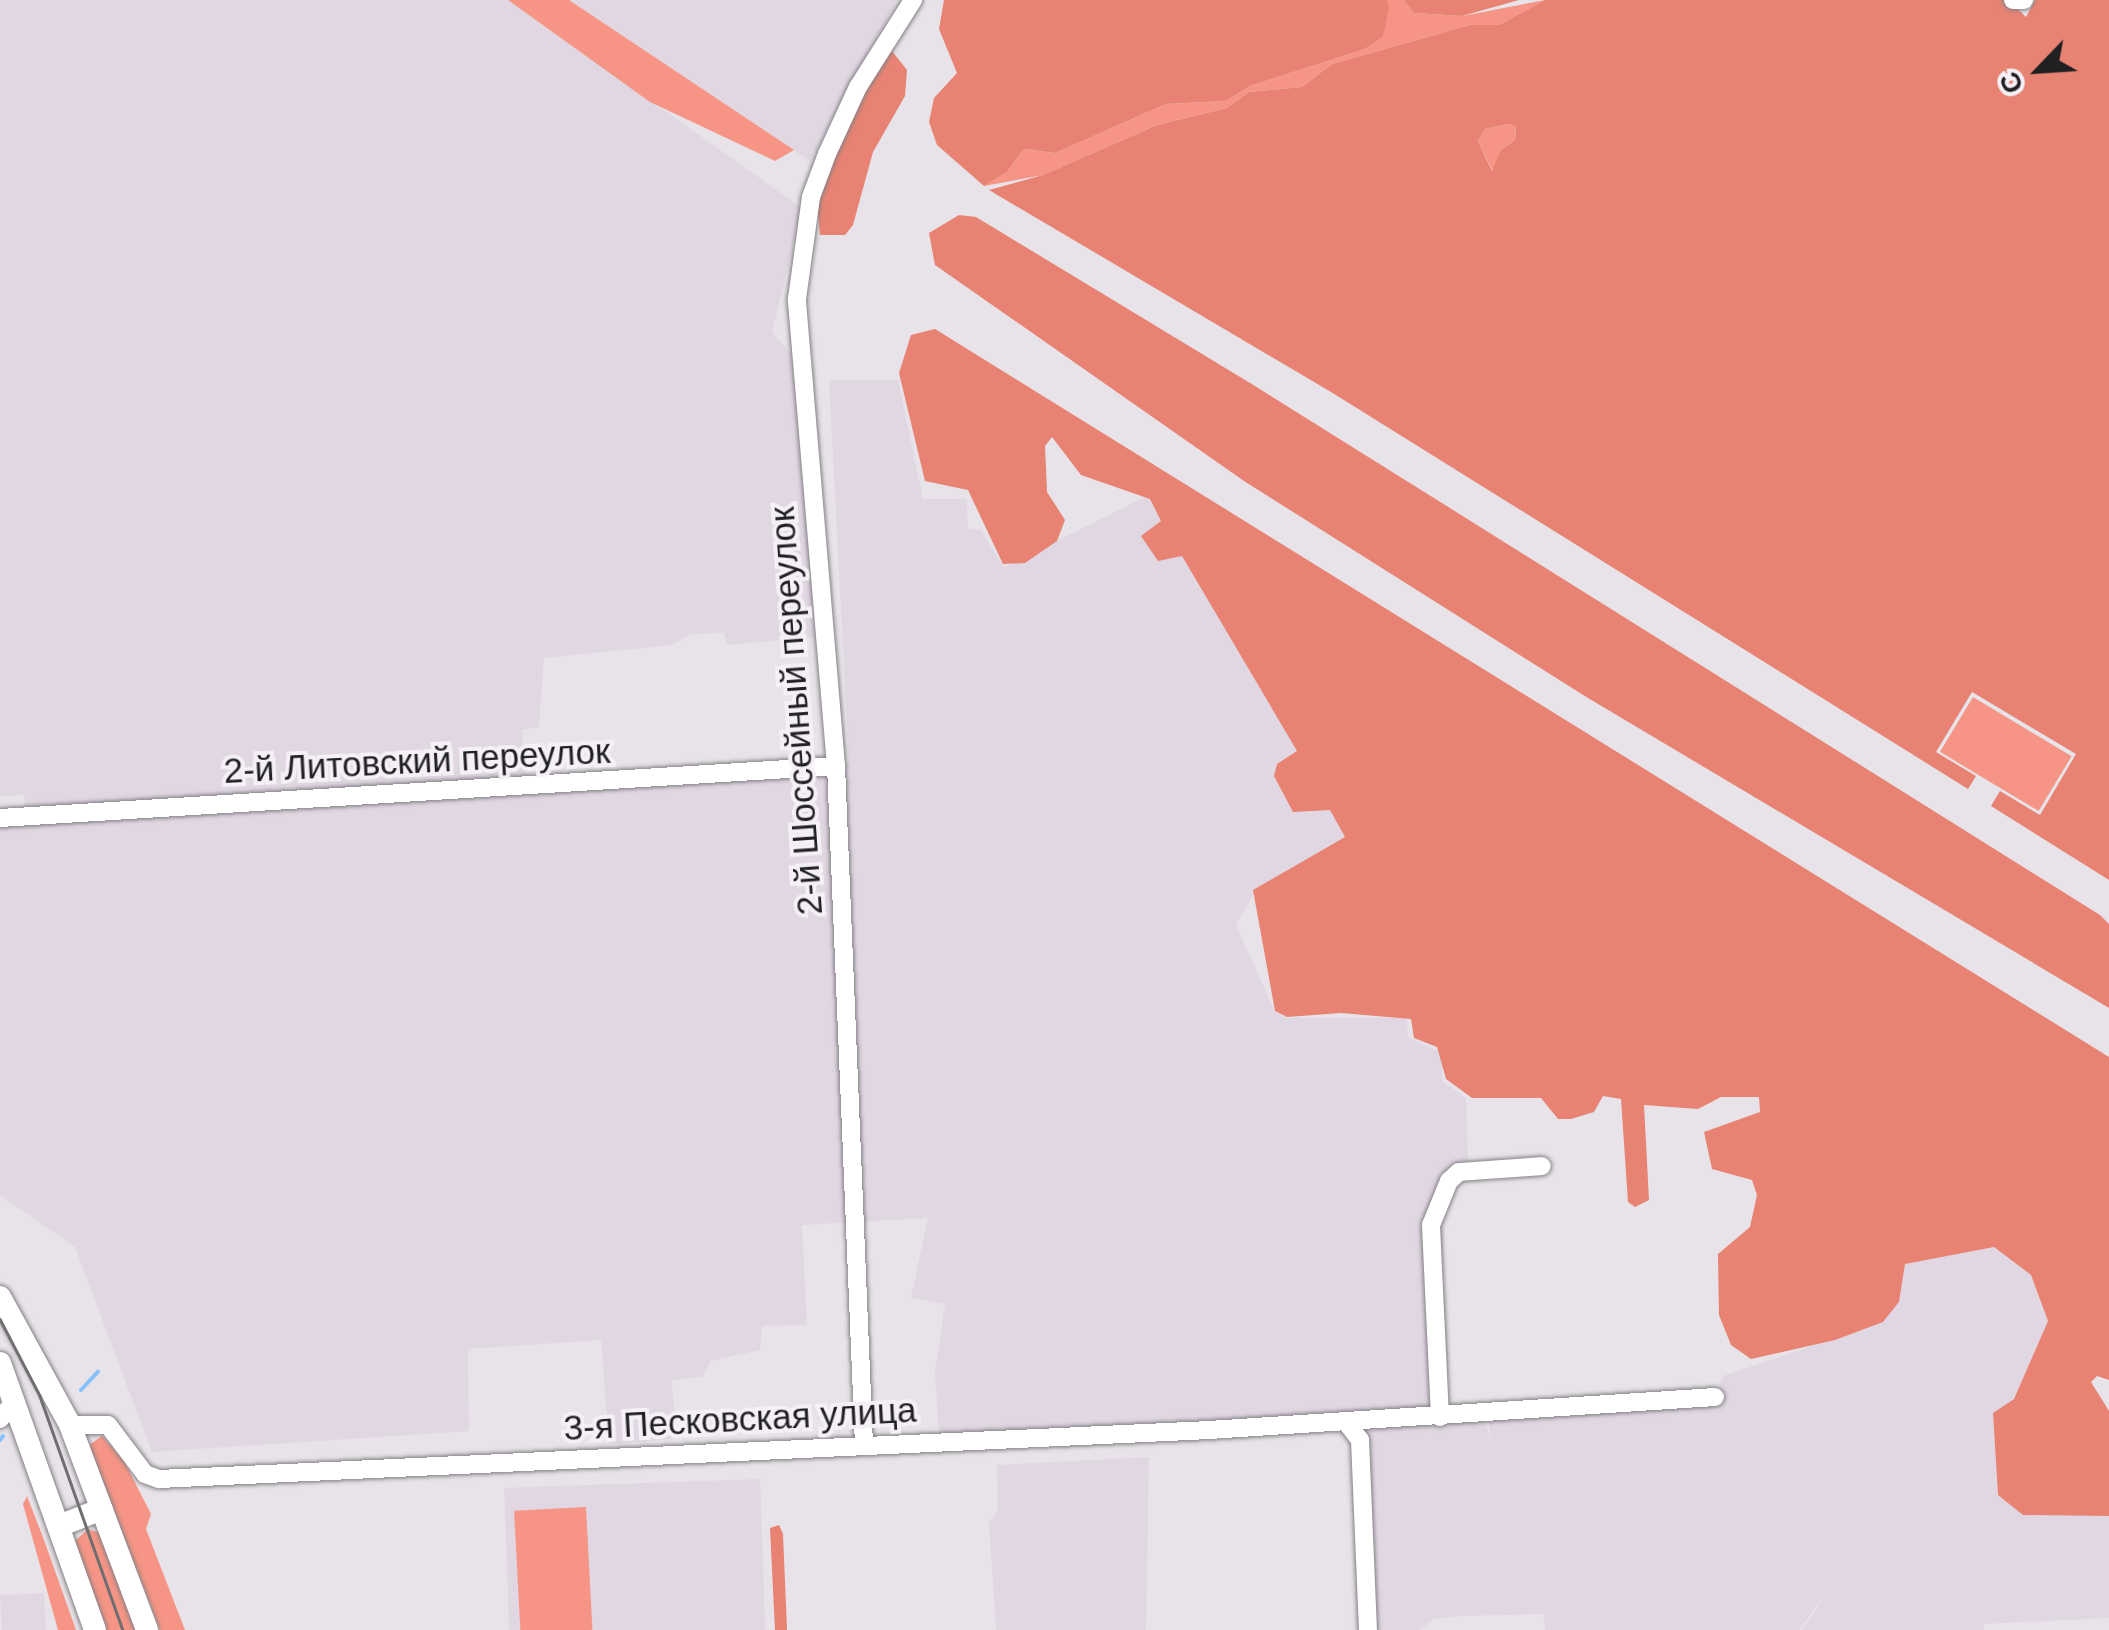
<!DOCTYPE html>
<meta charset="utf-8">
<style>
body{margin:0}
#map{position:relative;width:2109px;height:1630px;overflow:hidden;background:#e7e3e8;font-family:Arial,sans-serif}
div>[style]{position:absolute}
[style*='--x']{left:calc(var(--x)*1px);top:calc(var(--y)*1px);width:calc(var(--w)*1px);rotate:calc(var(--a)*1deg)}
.built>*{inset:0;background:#e1d7e3;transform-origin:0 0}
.green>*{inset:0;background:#f69485;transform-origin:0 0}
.forest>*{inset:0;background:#e88373}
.stream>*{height:4px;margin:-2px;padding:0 2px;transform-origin:2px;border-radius:2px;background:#88c0fa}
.roads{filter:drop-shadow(0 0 2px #848085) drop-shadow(0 0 2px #848085)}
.minor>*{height:18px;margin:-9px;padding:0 9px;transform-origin:9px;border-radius:9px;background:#fff}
.major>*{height:22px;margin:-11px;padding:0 11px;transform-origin:11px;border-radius:11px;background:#fff}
.tram>*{height:2.5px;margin:-1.25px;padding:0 1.25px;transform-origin:1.25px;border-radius:1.25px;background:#706e71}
span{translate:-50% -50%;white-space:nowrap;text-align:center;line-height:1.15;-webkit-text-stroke:8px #f4f0f5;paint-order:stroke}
.street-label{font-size:35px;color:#201f21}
.north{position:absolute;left:1989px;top:20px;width:100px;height:100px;-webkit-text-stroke:8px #f4f0f5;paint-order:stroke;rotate:245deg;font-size:28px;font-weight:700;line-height:40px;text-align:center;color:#201f21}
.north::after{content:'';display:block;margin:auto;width:35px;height:45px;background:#201f21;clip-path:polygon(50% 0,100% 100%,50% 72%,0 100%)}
</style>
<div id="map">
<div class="built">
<div style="clip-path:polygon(0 0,508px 0,802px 208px,772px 332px,795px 359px,816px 637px,727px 645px,724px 633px,691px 634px,672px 645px,544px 658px,539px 727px,522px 730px,526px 789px,849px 762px,829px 380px,898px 380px,923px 499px,967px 499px,968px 529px,981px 530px,1004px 567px,1151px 494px,1356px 838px,1255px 892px,1236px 925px,1275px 1012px,1287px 1018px,1407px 1018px,1408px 1037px,1440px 1052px,1443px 1082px,1466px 1098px,1468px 1165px,1444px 1200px,1442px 1407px,939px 1436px,935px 1373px,945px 1304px,911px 1298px,928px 1218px,802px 1225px,807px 1325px,762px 1326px,760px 1350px,710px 1361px,703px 1377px,671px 1380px,678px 1438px,609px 1445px,601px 1340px,468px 1349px,469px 1431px,152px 1452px,75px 1247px,0 1195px,0 814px,26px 812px,24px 795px,0 796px)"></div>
<div style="clip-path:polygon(569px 0,897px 0,810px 161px)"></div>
<div style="clip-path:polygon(1993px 1247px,2031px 1275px,2048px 1321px,2014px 1399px,1993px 1413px,1998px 1495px,2109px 1509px,2109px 1618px,1984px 1624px,1984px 1630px,1802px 1630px,1835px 1582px,1799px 1630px,1545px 1630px,1543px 1614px,1460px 1616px,1434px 1619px,1419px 1630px,1374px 1630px,1365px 1442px,1370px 1430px,1484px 1419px,1490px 1437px,1489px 1413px,1715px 1397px,1723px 1376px,1883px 1322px,1899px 1302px,1904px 1264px)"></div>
<div style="clip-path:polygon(1149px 1457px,1146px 1630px,996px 1630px,989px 1523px,998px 1510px,997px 1465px)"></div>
<div style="left:760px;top:1479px;width:151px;height:256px;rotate:88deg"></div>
<div style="left:44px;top:1593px;width:37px;height:44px;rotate:87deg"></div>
</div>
<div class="green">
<div style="clip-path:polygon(508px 0,569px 0,794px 150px,775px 161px,650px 102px)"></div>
<div style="clip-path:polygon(1387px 0,1403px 0,1414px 13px,1462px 16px,1545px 0,1499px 25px,1470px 25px,1332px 64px,1302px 87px,1249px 92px,1227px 108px,1157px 125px,1043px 175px,984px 186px,1007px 172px,1024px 149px,1055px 153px,1166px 104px,1226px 101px,1250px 86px,1365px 49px,1383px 37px)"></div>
<div style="clip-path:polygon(1508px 124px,1516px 127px,1515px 140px,1500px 151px,1493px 172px,1478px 141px,1485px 129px)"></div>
<div style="left:1973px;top:697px;width:115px;height:64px;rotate:31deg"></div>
<div style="clip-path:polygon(102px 1436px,124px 1461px,151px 1514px,146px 1529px,185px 1630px,160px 1630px,89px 1445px)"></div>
<div style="clip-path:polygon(27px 1496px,44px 1540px,76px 1630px,58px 1630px,23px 1504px)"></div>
<div style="left:586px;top:1507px;width:123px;height:72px;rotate:87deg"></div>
<div style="clip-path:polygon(88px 1529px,102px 1534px,139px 1630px,102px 1630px,75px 1541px)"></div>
</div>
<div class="forest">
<div style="clip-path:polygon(944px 0,1387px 0,1389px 7px,1383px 37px,1365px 49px,1250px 86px,1226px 101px,1166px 104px,1055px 153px,1024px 149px,1007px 172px,984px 186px,937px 145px,929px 122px,934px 98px,957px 73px,939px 29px)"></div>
<div style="clip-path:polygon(1403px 0,1519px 0,1462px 16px,1414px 13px)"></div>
<div style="clip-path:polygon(evenodd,1545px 0,2008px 0,2026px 17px,2035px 0,2109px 0,2109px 880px,1991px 806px,2000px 791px,2040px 815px,2076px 754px,1972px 692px,1936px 752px,1976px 776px,1968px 789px,1331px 392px,989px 190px,1043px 175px,1157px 125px,1227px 108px,1249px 92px,1302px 87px,1332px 64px,1470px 25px,1499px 25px,1545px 0,1508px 124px,1516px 127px,1515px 140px,1500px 151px,1492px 171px,1478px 141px,1485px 129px,1508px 124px)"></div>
<div style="clip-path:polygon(892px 51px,907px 70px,905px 96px,873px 152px,853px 225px,845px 235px,820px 235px,817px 203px,832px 157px,864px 89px)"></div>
<div style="clip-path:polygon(959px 215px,976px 217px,1255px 386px,2100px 915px,2109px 924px,2109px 1008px,1588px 698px,1244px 481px,935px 265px,929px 233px)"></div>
<div style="clip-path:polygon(935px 329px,2109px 1057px,2109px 1380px,2097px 1376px,2091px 1382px,2109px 1411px,2109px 1516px,2023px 1515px,1998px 1495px,1993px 1413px,2014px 1399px,2048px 1321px,2031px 1275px,1994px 1247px,1905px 1264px,1899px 1302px,1883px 1322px,1835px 1340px,1751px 1359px,1731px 1345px,1719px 1315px,1718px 1254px,1750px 1227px,1757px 1195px,1752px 1180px,1712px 1169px,1704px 1132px,1760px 1112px,1759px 1097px,1721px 1097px,1698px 1109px,1644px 1105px,1649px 1200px,1635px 1207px,1628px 1202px,1621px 1099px,1603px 1096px,1594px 1112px,1571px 1119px,1558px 1119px,1541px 1098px,1472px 1098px,1446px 1079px,1437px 1047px,1414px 1038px,1411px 1019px,1341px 1013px,1287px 1017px,1275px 1011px,1253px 890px,1345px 837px,1330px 810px,1293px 812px,1274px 776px,1277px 764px,1297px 751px,1182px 556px,1158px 561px,1141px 536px,1161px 521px,1150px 499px,1081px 475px,1052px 437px,1045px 446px,1047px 492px,1065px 520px,1057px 541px,1025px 563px,1003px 564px,968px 490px,925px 481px,899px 373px,911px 335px)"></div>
<div style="clip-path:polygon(779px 1525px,783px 1534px,787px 1630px,775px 1630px,770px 1528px)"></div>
</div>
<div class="stream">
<div style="--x:81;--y:1390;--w:25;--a:-47"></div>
<div style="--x:0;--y:1440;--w:5;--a:-53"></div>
</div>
<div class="roads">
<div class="minor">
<div style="--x:2013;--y:0;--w:11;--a:0"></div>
<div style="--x:0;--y:818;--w:838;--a:-3.56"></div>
<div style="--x:1440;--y:1417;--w:192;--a:-92.7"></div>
<div style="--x:1431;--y:1225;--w:48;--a:-67.8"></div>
<div style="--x:1449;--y:1181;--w:13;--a:-42"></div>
<div style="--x:1459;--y:1172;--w:83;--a:-4.1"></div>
<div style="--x:0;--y:1419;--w:23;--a:-50"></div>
<div style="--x:1346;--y:1422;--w:23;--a:52"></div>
<div style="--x:1360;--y:1440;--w:190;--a:87.6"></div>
<div style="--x:70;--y:1425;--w:38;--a:0"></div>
<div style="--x:108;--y:1425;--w:61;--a:52.9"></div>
<div style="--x:145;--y:1474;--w:15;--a:20"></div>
<div style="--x:159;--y:1479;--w:1051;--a:-2.67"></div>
<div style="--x:1209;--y:1430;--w:507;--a:-3.73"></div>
<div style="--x:864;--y:1445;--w:680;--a:-92.36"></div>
<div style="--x:836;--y:766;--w:469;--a:-94.8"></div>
<div style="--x:797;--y:299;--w:103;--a:-82.2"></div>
<div style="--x:811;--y:197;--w:46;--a:-69.6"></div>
<div style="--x:827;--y:154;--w:74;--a:-65.2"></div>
<div style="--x:858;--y:87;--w:103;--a:-57.7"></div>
</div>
<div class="major">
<div style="--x:0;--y:1297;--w:146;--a:61.3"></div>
<div style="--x:70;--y:1425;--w:219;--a:69.4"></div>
<div style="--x:0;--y:1363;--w:283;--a:70.4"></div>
<div style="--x:59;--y:1526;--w:46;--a:-21.6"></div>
</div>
</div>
<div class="tram">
<div style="--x:0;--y:1319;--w:87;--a:62.5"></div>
<div style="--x:40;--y:1396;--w:248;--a:70.5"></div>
</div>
<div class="street-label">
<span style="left:796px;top:711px;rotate:-94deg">2-й Шоссейный переулок</span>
<span style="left:417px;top:761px;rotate:-3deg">2-й Литовский переулок</span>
<span style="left:740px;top:1419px;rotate:-3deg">3-я Песковская улица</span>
</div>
<div class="north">С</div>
</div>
